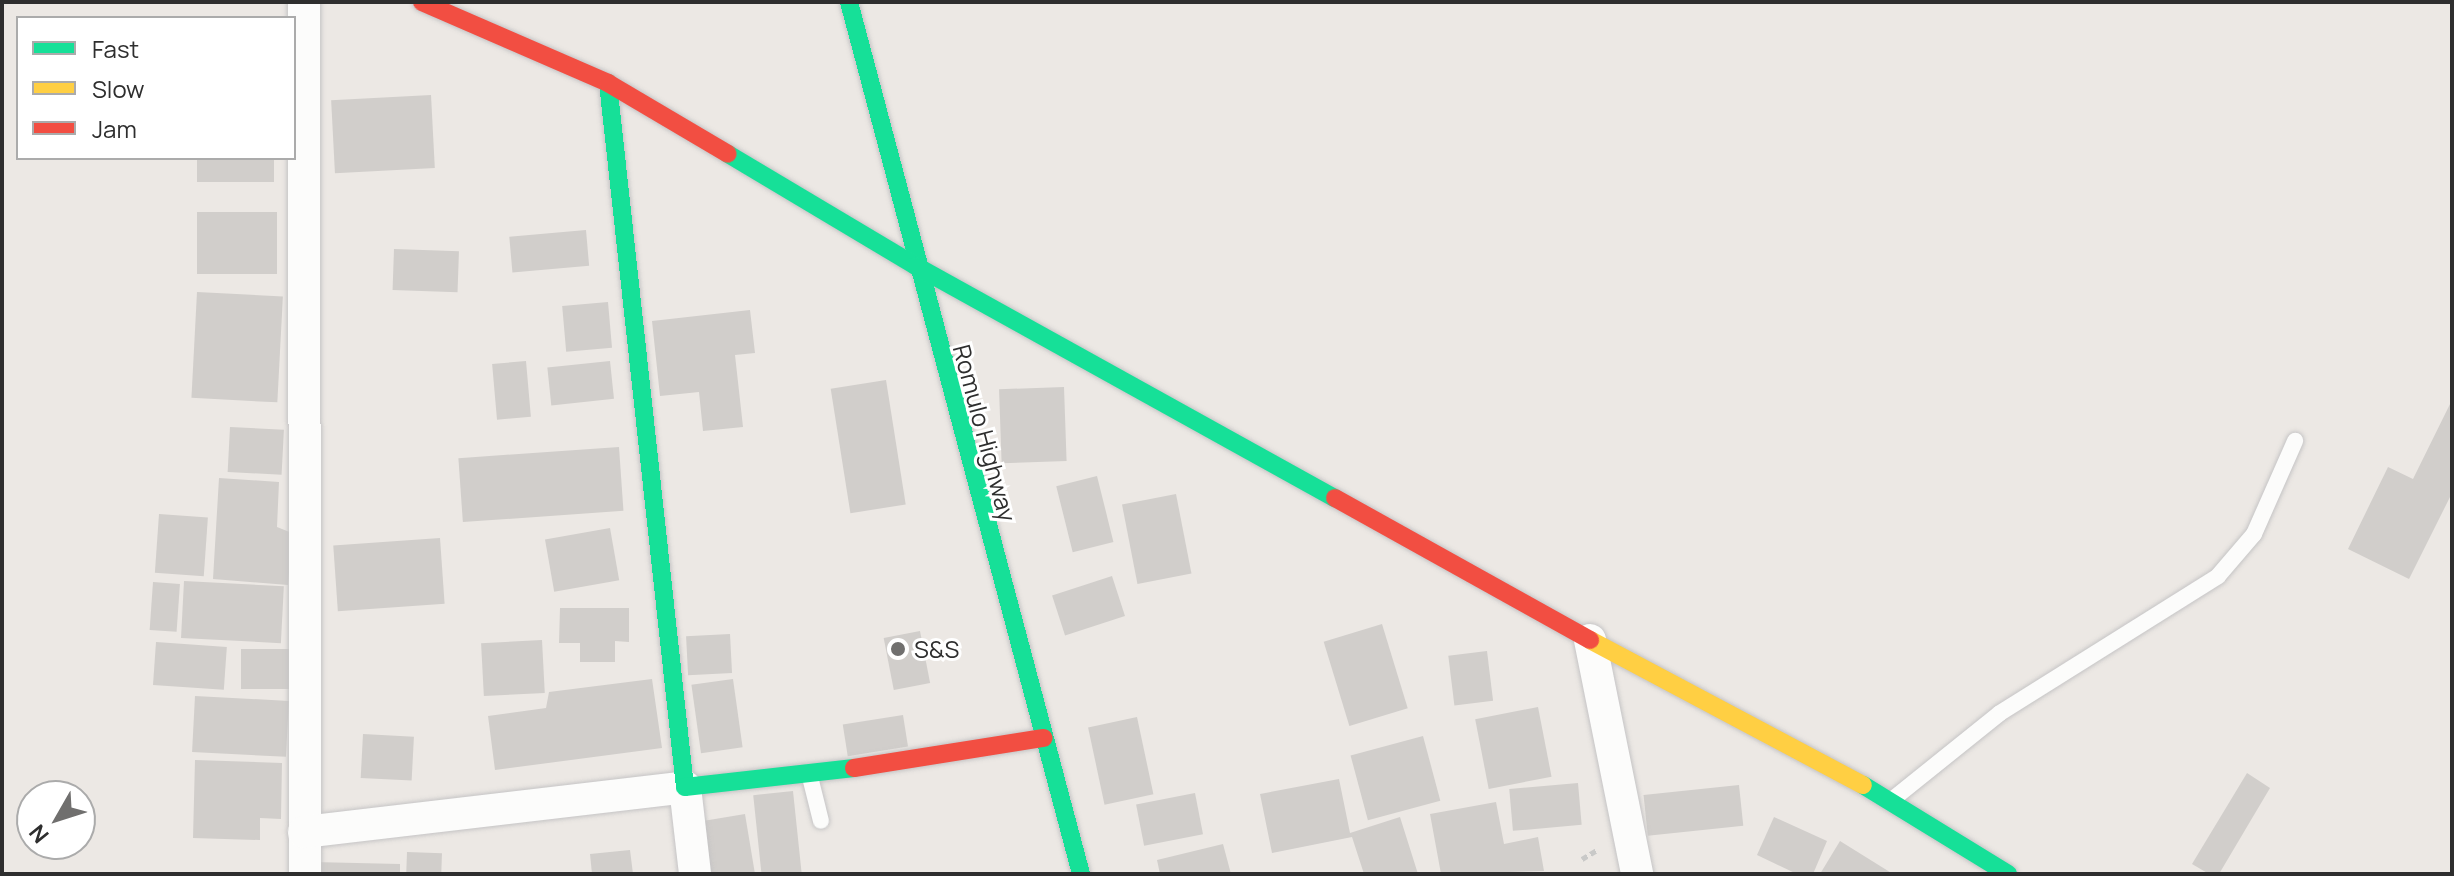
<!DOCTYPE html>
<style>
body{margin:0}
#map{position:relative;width:2454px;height:876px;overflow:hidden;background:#ece8e4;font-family:Manrope,sans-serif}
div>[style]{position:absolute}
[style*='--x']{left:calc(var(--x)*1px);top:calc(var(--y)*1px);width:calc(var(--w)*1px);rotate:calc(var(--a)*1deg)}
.building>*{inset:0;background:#d1cecb;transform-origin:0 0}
.path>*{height:5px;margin-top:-2.5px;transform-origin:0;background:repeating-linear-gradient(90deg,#c9c9c8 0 6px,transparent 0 10px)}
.roads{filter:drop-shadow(0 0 2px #c5c4c5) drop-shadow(0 0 2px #c5c4c5)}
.lane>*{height:16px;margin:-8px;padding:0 8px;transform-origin:8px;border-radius:8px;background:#fcfcfb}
.street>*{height:32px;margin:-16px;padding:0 16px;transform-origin:16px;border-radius:16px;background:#fcfcfb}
.fast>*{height:18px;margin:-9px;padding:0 9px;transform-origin:9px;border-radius:9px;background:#16e098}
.slow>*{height:18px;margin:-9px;padding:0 9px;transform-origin:9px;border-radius:9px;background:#ffcf43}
.jam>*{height:18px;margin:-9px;padding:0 9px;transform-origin:9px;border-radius:9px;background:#f24e42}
.dots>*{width:22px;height:22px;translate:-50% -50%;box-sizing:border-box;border:4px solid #fff;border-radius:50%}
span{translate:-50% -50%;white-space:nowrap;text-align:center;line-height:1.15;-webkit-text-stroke:6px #fff;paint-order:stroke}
.street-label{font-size:24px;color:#2e2e2e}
.poi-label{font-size:24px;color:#2e2e2e}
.left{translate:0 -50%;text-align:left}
.frame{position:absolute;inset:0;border:4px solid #2e2e2e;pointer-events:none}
.legend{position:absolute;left:16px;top:16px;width:280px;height:144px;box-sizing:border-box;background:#fff;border:2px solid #ababab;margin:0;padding:10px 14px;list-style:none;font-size:24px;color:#2e2e2e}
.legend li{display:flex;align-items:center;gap:16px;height:40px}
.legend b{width:40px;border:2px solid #ababab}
.north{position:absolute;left:16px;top:780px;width:80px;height:80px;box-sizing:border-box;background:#fff;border:2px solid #ababab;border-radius:50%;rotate:231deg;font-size:22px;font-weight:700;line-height:32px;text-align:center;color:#2e2e2e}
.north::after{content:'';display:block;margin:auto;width:28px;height:36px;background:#706f6e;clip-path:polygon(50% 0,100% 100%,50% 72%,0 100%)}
</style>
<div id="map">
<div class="building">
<div style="left:431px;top:95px;width:73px;height:100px;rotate:87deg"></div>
<div style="left:197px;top:158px;width:77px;height:24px"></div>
<div style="left:197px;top:212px;width:80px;height:62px"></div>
<div style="left:586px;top:230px;width:36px;height:77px;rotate:85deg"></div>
<div style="left:394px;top:249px;width:65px;height:41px;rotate:2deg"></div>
<div style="left:197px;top:292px;width:86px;height:106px;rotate:3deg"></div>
<div style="left:608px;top:302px;width:46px;height:46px;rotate:85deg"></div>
<div style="clip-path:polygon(750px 310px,755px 353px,735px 355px,743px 427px,703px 431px,699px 392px,660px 396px,652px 321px)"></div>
<div style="left:526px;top:361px;width:56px;height:34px;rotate:85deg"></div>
<div style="left:610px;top:361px;width:38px;height:63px;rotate:84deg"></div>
<div style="left:886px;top:380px;width:126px;height:56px;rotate:81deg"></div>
<div style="left:1064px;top:387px;width:74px;height:65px;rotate:88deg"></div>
<div style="clip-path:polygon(2452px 400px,2452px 493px,2409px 579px,2348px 549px,2388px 467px,2413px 479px)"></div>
<div style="left:230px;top:427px;width:54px;height:45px;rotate:3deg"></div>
<div style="left:619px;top:447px;width:64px;height:161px;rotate:86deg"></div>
<div style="left:1097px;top:476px;width:68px;height:42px;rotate:76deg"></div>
<div style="clip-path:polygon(219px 478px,279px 482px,277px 527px,292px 533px,288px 585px,213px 579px)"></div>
<div style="left:1176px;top:494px;width:81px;height:55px;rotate:79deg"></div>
<div style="left:159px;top:514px;width:49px;height:59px;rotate:4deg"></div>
<div style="left:610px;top:528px;width:53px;height:66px;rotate:80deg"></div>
<div style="left:440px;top:538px;width:66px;height:107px;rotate:86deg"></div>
<div style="left:1112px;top:576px;width:42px;height:63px;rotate:72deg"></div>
<div style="left:184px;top:581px;width:100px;height:57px;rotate:3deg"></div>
<div style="left:153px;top:582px;width:27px;height:48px;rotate:4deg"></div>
<div style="clip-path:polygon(560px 608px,629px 608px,629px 642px,615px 641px,615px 662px,580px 662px,580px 643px,559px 643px)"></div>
<div style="left:1382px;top:624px;width:88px;height:61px;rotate:73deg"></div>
<div style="left:920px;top:631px;width:53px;height:37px;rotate:79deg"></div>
<div style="left:730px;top:634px;width:39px;height:44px;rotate:87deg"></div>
<div style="left:542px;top:640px;width:53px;height:61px;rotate:87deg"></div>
<div style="left:156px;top:642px;width:71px;height:43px;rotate:4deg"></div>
<div style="left:290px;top:649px;width:40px;height:49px;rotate:90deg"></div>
<div style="left:1487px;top:651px;width:50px;height:39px;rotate:83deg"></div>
<div style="clip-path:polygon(652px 679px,662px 748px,495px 770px,488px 716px,546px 708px,549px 692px)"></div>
<div style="left:733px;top:679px;width:69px;height:42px;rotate:82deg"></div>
<div style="left:195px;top:696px;width:94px;height:56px;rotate:3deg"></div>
<div style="left:1538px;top:707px;width:71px;height:64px;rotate:79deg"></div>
<div style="left:903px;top:715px;width:32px;height:61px;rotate:81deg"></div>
<div style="left:1137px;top:717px;width:79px;height:50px;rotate:78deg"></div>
<div style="left:363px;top:734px;width:51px;height:44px;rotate:3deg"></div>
<div style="left:1423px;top:736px;width:67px;height:75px;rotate:75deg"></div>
<div style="clip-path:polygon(195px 760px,282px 763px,281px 819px,260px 818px,260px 840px,193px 838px)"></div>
<div style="clip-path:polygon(2247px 773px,2270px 788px,2219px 874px,2209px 874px,2192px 864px)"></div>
<div style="clip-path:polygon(1339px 779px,1350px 833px,1400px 817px,1418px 874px,1364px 874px,1352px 837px,1272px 853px,1260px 794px)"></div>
<div style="left:1578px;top:783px;width:42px;height:69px;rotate:85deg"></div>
<div style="left:1739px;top:785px;width:41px;height:96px;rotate:84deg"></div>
<div style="left:793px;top:791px;width:83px;height:40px;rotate:84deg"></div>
<div style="left:1195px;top:793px;width:42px;height:60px;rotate:79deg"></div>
<div style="clip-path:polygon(1496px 802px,1504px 844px,1538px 837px,1544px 871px,1441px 874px,1430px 814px)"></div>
<div style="clip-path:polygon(745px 814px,755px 874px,699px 874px,691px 823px)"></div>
<div style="clip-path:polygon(1774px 817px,1827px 841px,1813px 874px,1797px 874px,1757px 855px)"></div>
<div style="clip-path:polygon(1840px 841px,1893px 874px,1820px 874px)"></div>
<div style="clip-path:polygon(1223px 844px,1231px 874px,1160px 874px,1157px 860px)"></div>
<div style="clip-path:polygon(630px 850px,633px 874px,592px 874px,590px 854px)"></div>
<div style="left:407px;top:852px;width:35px;height:22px;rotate:2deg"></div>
<div style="clip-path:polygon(313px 862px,400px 864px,400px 874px,313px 874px)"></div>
</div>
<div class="path">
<div style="--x:1582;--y:859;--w:17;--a:-31"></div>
</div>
<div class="roads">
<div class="lane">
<div style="--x:810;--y:777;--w:45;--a:76"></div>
<div style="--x:1893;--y:799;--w:137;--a:-38.8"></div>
<div style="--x:2000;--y:713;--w:257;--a:-32.1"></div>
<div style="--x:2218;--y:576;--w:55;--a:-49.4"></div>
<div style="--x:2254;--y:534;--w:102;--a:-66.2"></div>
</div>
<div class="street">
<div style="--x:304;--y:2;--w:872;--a:89.93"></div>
<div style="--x:1590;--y:640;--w:239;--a:78.6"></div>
<div style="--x:304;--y:832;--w:384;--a:-6.7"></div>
<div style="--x:685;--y:787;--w:88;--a:83.4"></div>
</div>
<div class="fast">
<div style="--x:849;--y:2;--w:902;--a:75.1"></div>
<div style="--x:608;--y:83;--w:708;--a:83.76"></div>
<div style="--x:685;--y:787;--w:170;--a:-6.4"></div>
<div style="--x:728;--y:154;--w:219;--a:30.8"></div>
<div style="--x:916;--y:266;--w:479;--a:29"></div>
<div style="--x:1863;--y:785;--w:170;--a:31.5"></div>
</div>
<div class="slow">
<div style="--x:1590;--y:640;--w:309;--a:28"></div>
</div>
<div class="jam">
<div style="--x:422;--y:2;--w:203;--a:23.5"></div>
<div style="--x:608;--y:83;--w:139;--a:30.6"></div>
<div style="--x:1335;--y:498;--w:292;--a:29.1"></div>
<div style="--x:854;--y:768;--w:192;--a:-9"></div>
</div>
</div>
<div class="dots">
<div style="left:898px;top:649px;background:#706f6e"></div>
</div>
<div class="street-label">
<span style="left:985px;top:433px;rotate:75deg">Romulo Highway</span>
</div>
<div class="poi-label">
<span class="left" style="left:914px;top:649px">S&amp;S</span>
</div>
<div class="frame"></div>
<ul class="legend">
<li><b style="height:10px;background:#16e098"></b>Fast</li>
<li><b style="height:10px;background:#ffcf43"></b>Slow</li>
<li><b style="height:10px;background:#f24e42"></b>Jam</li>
</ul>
<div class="north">N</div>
</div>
